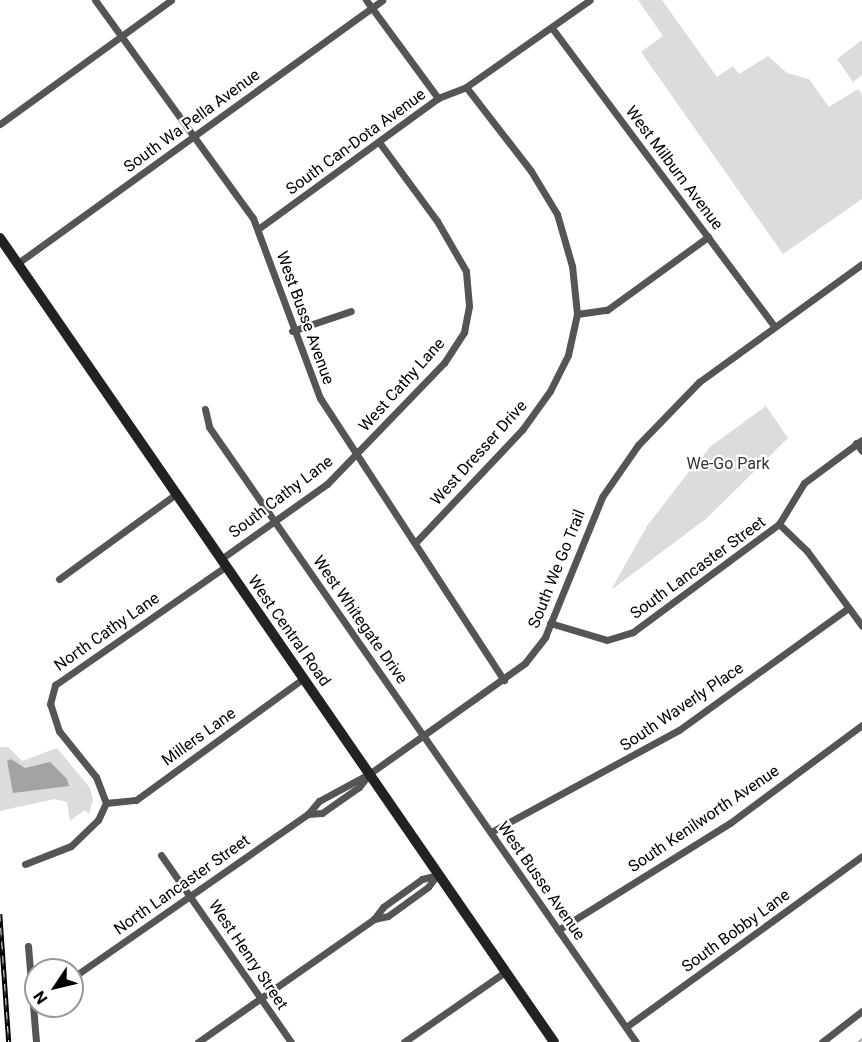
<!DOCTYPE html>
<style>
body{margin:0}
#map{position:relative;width:862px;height:1042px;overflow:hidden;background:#fff;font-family:Roboto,sans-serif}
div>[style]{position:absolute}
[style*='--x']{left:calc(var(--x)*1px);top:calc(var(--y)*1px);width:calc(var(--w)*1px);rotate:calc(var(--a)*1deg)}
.green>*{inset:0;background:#dcdcdc}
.water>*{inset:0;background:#a3a3a3}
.stream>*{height:2px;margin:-1px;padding:0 1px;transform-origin:1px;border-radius:1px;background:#a3a3a3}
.minor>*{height:7px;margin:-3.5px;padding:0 3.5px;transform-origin:3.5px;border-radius:3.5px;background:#555}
.secondary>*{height:10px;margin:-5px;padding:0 5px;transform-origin:5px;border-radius:5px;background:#222}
.rail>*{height:4.5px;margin-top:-2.25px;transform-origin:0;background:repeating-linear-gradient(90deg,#fff 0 7px,#000 0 14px);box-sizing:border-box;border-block:2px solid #000}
span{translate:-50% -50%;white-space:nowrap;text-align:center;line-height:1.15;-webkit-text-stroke:4.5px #fff;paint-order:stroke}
.street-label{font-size:16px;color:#000}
.park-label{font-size:16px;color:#333}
.north{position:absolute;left:24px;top:958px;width:60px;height:60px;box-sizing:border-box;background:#fff;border:2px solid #999;border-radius:50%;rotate:235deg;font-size:16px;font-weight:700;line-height:24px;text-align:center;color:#000}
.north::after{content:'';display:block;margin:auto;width:21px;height:27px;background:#000;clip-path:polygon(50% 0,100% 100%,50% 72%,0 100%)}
</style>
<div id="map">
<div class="green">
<div style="clip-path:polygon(638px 0,662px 0,717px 77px,733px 66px,739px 74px,768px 56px,787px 73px,809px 79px,829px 107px,858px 89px,862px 94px,862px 199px,783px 254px,641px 52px,663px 36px)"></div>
<div style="clip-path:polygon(862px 40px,862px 75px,853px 82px,837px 59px)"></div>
<div style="clip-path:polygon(766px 406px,788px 438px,707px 518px,611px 590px,647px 526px,684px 478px,711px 446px)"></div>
<div style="clip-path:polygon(0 747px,8px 747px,22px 761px,57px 748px,90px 788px,93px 800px,89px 814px,85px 810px,70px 821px,67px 802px,55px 799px,0 811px)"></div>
</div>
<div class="water">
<div style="clip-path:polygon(11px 759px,25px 768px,50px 762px,67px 779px,69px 786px,13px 793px,7px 761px)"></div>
</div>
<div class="stream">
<div style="--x:859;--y:1042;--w:4;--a:-45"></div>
</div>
<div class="minor">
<div style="--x:95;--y:0;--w:269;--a:54.1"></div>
<div style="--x:253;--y:218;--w:192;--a:69.6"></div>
<div style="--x:320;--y:398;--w:337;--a:56.9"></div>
<div style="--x:366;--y:0;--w:122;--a:53.7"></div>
<div style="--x:552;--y:28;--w:370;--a:53.3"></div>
<div style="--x:0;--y:124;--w:211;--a:-35.9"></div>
<div style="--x:258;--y:229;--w:223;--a:-36"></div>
<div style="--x:438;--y:98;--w:30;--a:-21"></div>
<div style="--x:466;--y:87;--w:151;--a:-35.1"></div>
<div style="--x:18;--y:263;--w:449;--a:-35.8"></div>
<div style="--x:577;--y:314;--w:30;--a:-8"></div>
<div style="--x:607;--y:310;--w:125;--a:-35.9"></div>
<div style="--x:292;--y:331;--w:62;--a:-18.7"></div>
<div style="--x:205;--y:409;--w:18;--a:77"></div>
<div style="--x:209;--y:427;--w:749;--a:55.23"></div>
<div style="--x:856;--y:443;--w:10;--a:53"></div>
<div style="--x:779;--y:524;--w:39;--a:44"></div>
<div style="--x:807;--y:551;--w:93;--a:53.7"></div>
<div style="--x:415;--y:543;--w:156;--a:-46.6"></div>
<div style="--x:522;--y:430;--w:48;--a:-54.3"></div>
<div style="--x:550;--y:391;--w:40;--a:-63.4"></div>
<div style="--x:568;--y:355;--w:42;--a:-77.6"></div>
<div style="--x:577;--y:314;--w:48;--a:-95.9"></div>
<div style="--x:572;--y:266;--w:54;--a:-106.1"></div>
<div style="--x:557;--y:214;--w:50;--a:-121.2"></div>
<div style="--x:531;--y:171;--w:106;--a:-127.7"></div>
<div style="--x:221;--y:559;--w:130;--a:-35.3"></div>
<div style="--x:327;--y:484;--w:168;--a:-46"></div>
<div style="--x:444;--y:363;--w:37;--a:-57"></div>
<div style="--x:464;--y:332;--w:26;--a:-79"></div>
<div style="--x:469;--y:306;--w:35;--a:-95"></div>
<div style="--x:466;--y:271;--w:58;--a:-120.1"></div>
<div style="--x:437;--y:221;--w:98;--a:-126.3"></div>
<div style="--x:59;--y:579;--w:145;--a:-36"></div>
<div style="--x:550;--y:623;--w:59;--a:16.6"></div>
<div style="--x:607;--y:640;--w:27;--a:-17"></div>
<div style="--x:633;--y:632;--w:182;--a:-36.5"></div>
<div style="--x:779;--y:524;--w:48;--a:-58.6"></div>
<div style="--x:804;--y:483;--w:72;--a:-36.6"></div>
<div style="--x:106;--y:803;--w:30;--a:-6"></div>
<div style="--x:136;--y:800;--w:208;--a:-36"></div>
<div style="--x:308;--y:814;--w:14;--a:-4"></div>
<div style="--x:322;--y:813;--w:45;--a:-35.1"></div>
<div style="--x:359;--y:787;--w:16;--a:-52"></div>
<div style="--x:369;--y:774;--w:191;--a:-35.4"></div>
<div style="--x:525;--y:663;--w:33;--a:-52"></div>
<div style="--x:545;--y:637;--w:151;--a:-67.8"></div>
<div style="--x:602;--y:497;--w:63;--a:-55.3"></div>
<div style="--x:638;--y:445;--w:88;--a:-45.9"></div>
<div style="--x:699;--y:382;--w:201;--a:-35.9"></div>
<div style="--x:491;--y:832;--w:214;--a:-28.5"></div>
<div style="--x:679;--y:730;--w:208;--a:-35.8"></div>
<div style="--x:161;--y:855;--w:228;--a:55.2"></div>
<div style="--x:25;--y:864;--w:49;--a:-21.4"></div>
<div style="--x:71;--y:846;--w:37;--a:-44"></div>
<div style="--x:98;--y:820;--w:19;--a:-65"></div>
<div style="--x:106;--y:803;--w:28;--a:-111"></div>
<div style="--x:96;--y:777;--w:59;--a:-128.8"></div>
<div style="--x:59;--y:731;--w:28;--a:-108"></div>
<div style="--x:50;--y:704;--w:20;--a:-75"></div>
<div style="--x:55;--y:685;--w:208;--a:-34.8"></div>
<div style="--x:374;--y:919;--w:14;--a:-12"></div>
<div style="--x:388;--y:916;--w:49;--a:-35.9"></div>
<div style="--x:428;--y:887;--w:15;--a:-53"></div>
<div style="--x:558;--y:930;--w:203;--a:-31.9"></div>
<div style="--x:730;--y:823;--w:164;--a:-36.6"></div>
<div style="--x:28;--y:946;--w:96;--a:85.2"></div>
<div style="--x:72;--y:978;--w:287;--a:-34.8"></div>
<div style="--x:308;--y:814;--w:17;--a:-50"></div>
<div style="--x:319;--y:801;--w:57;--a:-28.4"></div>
<div style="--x:626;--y:1027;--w:291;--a:-35.9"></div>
<div style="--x:198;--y:1042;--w:215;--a:-34.9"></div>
<div style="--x:374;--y:919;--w:15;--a:-53"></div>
<div style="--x:383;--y:907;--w:48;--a:-35.7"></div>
<div style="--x:422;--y:879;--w:16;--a:-14"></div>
<div style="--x:404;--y:1042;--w:123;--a:-34.7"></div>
<div style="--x:822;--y:1042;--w:51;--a:-37.8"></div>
</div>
<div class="secondary">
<div style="--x:0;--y:238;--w:976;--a:55.43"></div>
</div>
<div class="rail">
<div style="--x:0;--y:914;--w:128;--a:86"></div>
</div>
<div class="street-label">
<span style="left:192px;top:121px;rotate:-36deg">South Wa Pella Avenue</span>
<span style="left:356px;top:142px;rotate:-36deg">South Can-Dota Avenue</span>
<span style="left:674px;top:168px;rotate:53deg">West Milburn Avenue</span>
<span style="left:305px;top:318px;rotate:70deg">West Busse Avenue</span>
<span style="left:402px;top:385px;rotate:-48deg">West Cathy Lane</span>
<span style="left:479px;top:453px;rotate:-48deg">West Dresser Drive</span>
<span style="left:281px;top:497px;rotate:-37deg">South Cathy Lane</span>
<span style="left:698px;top:568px;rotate:-36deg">South Lancaster Street</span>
<span style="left:557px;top:569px;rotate:-68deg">South We Go Trail</span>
<span style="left:360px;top:620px;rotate:55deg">West Whitegate Drive</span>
<span style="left:289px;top:631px;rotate:55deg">West Central Road</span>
<span style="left:107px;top:632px;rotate:-35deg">North Cathy Lane</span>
<span style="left:682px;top:707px;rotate:-34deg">South Waverly Place</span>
<span style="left:199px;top:737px;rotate:-36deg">Millers Lane</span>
<span style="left:704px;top:819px;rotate:-34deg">South Kenilworth Avenue</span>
<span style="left:541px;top:881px;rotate:55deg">West Busse Avenue</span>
<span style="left:182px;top:885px;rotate:-35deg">North Lancaster Street</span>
<span style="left:736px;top:931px;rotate:-36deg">South Bobby Lane</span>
<span style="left:248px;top:955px;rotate:56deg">West Henry Street</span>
</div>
<div class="park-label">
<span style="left:728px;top:464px">We-Go Park</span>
</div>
<div class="north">N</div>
</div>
